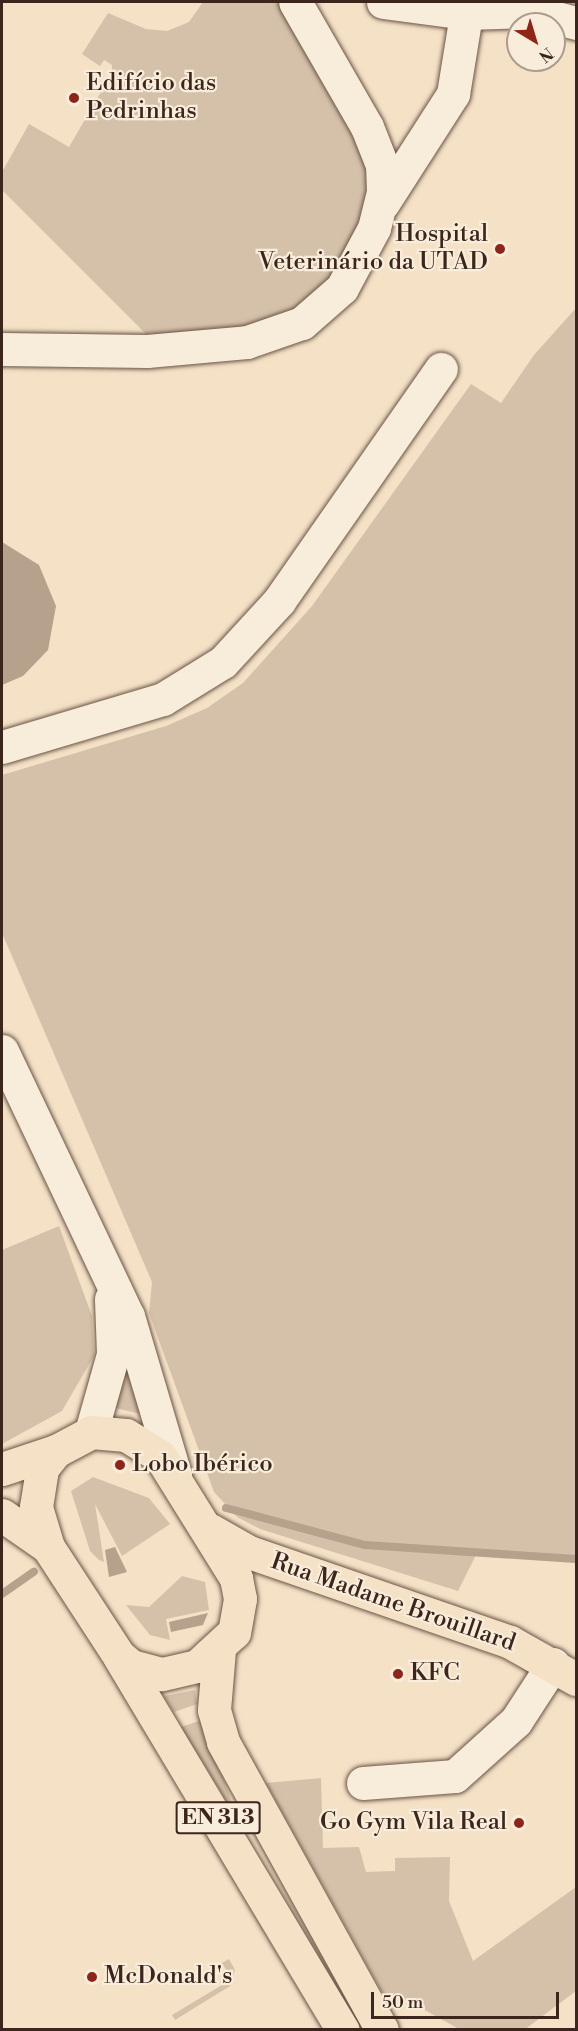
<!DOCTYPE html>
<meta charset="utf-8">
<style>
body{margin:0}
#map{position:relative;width:578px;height:2031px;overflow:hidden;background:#f4e1c6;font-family:"Libre Bodoni",serif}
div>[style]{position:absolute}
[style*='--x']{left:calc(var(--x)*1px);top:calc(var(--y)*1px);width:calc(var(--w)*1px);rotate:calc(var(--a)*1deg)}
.green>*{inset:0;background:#d5c1a9}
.water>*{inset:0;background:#b5a18c}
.stream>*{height:8px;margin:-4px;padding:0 4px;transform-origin:4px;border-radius:4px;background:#b5a18c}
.roads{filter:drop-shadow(0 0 2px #6a5446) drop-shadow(0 0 2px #6a5446)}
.minor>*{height:33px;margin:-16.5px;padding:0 16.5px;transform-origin:16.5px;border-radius:16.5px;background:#f8ecda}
.major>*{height:33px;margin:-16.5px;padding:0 16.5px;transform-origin:16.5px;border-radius:16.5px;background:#f4e1c6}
.dots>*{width:16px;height:16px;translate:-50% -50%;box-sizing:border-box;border:3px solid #f8ecda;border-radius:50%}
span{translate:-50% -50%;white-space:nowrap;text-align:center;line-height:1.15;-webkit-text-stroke:4.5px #f8ecda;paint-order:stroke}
.shield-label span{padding:2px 4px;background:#f8ecda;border:2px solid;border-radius:4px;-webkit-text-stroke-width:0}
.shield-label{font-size:22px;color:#3c251c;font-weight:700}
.poi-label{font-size:24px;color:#3c251c}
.left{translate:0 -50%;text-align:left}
.right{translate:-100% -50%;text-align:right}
.street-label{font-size:24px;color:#3c251c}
.frame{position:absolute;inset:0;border:3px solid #3c251c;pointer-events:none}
.north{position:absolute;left:506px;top:12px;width:60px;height:60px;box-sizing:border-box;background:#f8ecda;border:2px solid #ad9c8e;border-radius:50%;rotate:142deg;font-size:16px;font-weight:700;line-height:24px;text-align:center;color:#3c251c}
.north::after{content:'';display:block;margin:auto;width:21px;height:27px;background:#8f2418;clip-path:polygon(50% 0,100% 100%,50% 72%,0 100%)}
.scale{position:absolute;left:371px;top:1992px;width:188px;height:27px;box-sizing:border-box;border:3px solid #3c251c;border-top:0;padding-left:8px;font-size:18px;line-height:21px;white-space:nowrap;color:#3c251c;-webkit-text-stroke:4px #f8ecda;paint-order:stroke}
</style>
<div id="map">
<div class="green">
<div style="clip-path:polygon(203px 2px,278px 2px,321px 71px,369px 168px,366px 215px,326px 287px,273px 324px,150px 338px,2px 190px,2px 172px,29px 124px,69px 147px,112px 73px,112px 65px,104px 60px,100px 66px,82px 54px,108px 13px,146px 29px,167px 31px,189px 22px)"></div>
<div style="clip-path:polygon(576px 308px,576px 1559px,477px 1553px,458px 1591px,260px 1529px,237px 1517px,214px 1492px,149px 1313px,152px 1282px,2px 933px,2px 775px,166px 726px,207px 708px,243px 683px,312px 606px,471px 384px,501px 403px,534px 355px)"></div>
<div style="clip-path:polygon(59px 1226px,92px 1316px,94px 1356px,62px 1411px,2px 1444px,2px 1250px)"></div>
<div style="clip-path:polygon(123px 1349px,145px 1415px,111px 1407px)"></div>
<div style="clip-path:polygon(93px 1477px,149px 1498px,170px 1524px,122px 1556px,95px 1504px,104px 1562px,99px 1560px,90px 1551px,71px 1491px)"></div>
<div style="clip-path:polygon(182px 1576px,205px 1582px,209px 1610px,166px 1619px,170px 1640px,150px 1635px,126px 1605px,149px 1607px)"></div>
<div style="clip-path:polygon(195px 1690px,197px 1704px,174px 1712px,164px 1696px)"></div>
<div style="clip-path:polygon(202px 1720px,233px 1805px,230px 1807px,181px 1727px)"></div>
<div style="clip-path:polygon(321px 1778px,323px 1848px,359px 1847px,366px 1872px,395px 1871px,395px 1858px,450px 1857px,449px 1901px,473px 1961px,576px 1887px,576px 1991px,524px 2030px,459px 2029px,401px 1997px,383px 1994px,266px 1783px)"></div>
<div style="clip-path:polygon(229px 1959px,235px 1970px,230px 1986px,175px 2020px,172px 2015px,232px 1979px,222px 1963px)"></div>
</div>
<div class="water">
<div style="clip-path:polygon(2px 542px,39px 565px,56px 606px,48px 650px,23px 676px,2px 685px)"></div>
<div style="clip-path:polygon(115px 1547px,127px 1572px,109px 1577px,105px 1550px)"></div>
<div style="clip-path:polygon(208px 1613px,203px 1625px,171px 1632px,169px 1622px)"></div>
</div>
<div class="stream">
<div style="--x:226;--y:1508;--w:144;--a:14.9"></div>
<div style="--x:365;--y:1545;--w:211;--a:3.8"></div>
<div style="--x:2;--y:1594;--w:39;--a:-35"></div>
</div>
<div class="roads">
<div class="minor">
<div style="--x:383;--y:2;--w:85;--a:7.5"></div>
<div style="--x:467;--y:13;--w:63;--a:-1.8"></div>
<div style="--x:530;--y:11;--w:48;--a:14.6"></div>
<div style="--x:383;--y:203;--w:130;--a:-57.3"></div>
<div style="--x:453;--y:94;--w:93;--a:-80.7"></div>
<div style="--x:2;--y:349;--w:145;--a:0.8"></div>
<div style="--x:147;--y:351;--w:100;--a:-5.1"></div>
<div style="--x:247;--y:342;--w:58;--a:-19.1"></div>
<div style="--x:302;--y:323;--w:53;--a:-41.2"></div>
<div style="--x:342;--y:288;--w:68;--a:-61.9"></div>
<div style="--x:374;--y:228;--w:37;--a:-76"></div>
<div style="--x:383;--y:192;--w:27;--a:-92"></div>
<div style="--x:382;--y:165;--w:41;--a:-111.5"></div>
<div style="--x:367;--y:127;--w:144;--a:-119.9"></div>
<div style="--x:2;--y:747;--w:168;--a:-16.6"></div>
<div style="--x:163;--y:699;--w:70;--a:-31.7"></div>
<div style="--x:223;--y:662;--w:83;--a:-47.4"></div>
<div style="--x:279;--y:601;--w:283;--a:-55.1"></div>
<div style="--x:2;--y:1051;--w:293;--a:64.6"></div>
<div style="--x:128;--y:1316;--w:166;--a:73.5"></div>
<div style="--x:91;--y:1432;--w:81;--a:-74.2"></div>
<div style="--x:113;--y:1354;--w:55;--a:-92.1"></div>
<div style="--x:363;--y:1783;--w:92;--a:-4.4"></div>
<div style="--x:455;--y:1776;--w:82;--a:-42"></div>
<div style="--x:516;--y:1721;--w:68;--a:-57"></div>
</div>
<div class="major">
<div style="--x:91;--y:1432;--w:35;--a:5"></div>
<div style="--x:126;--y:1435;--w:40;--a:32"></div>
<div style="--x:160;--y:1456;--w:144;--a:58.1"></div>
<div style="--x:236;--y:1578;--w:21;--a:79"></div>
<div style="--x:240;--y:1599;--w:34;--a:100"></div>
<div style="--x:234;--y:1632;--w:50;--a:137.4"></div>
<div style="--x:197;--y:1666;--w:37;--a:167"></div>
<div style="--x:161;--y:1674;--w:31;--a:-165"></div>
<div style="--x:131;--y:1666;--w:16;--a:-140"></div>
<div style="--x:119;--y:1656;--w:130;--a:-123.1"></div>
<div style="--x:48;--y:1547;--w:42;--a:-106.7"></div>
<div style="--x:36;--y:1507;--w:39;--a:-81"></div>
<div style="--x:42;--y:1468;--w:22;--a:-51"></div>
<div style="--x:56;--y:1451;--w:40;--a:-28"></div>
<div style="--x:2;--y:1469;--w:57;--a:-18.4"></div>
<div style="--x:2;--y:1515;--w:56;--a:34.8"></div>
<div style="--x:210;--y:1530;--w:45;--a:29.4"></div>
<div style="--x:249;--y:1552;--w:276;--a:19"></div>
<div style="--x:510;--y:1642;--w:76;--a:29.3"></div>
<div style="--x:219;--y:1650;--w:60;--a:94.8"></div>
<div style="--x:214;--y:1710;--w:33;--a:74"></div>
<div style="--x:223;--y:1742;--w:329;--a:61.1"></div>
<div style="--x:120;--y:1658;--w:434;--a:59.1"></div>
</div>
</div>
<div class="dots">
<div style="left:74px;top:98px;background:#8f2418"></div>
<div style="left:500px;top:249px;background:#8f2418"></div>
<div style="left:120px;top:1465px;background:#8f2418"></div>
<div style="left:398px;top:1674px;background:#8f2418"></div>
<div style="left:519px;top:1823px;background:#8f2418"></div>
<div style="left:92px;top:1977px;background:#8f2418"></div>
</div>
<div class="shield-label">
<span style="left:218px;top:1818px">EN 313</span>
</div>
<div class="poi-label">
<span class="left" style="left:86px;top:98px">Edifício das<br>Pedrinhas</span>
<span class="right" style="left:488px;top:249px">Hospital<br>Veterinário da UTAD</span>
<span class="left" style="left:132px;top:1465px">Lobo Ibérico</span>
<span class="left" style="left:410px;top:1674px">KFC</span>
<span class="right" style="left:507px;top:1823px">Go Gym Vila Real</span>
<span class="left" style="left:104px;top:1977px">McDonald's</span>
</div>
<div class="street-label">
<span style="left:393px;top:1603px;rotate:19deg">Rua Madame Brouillard</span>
</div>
<div class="frame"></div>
<div class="north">N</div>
<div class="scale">50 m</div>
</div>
